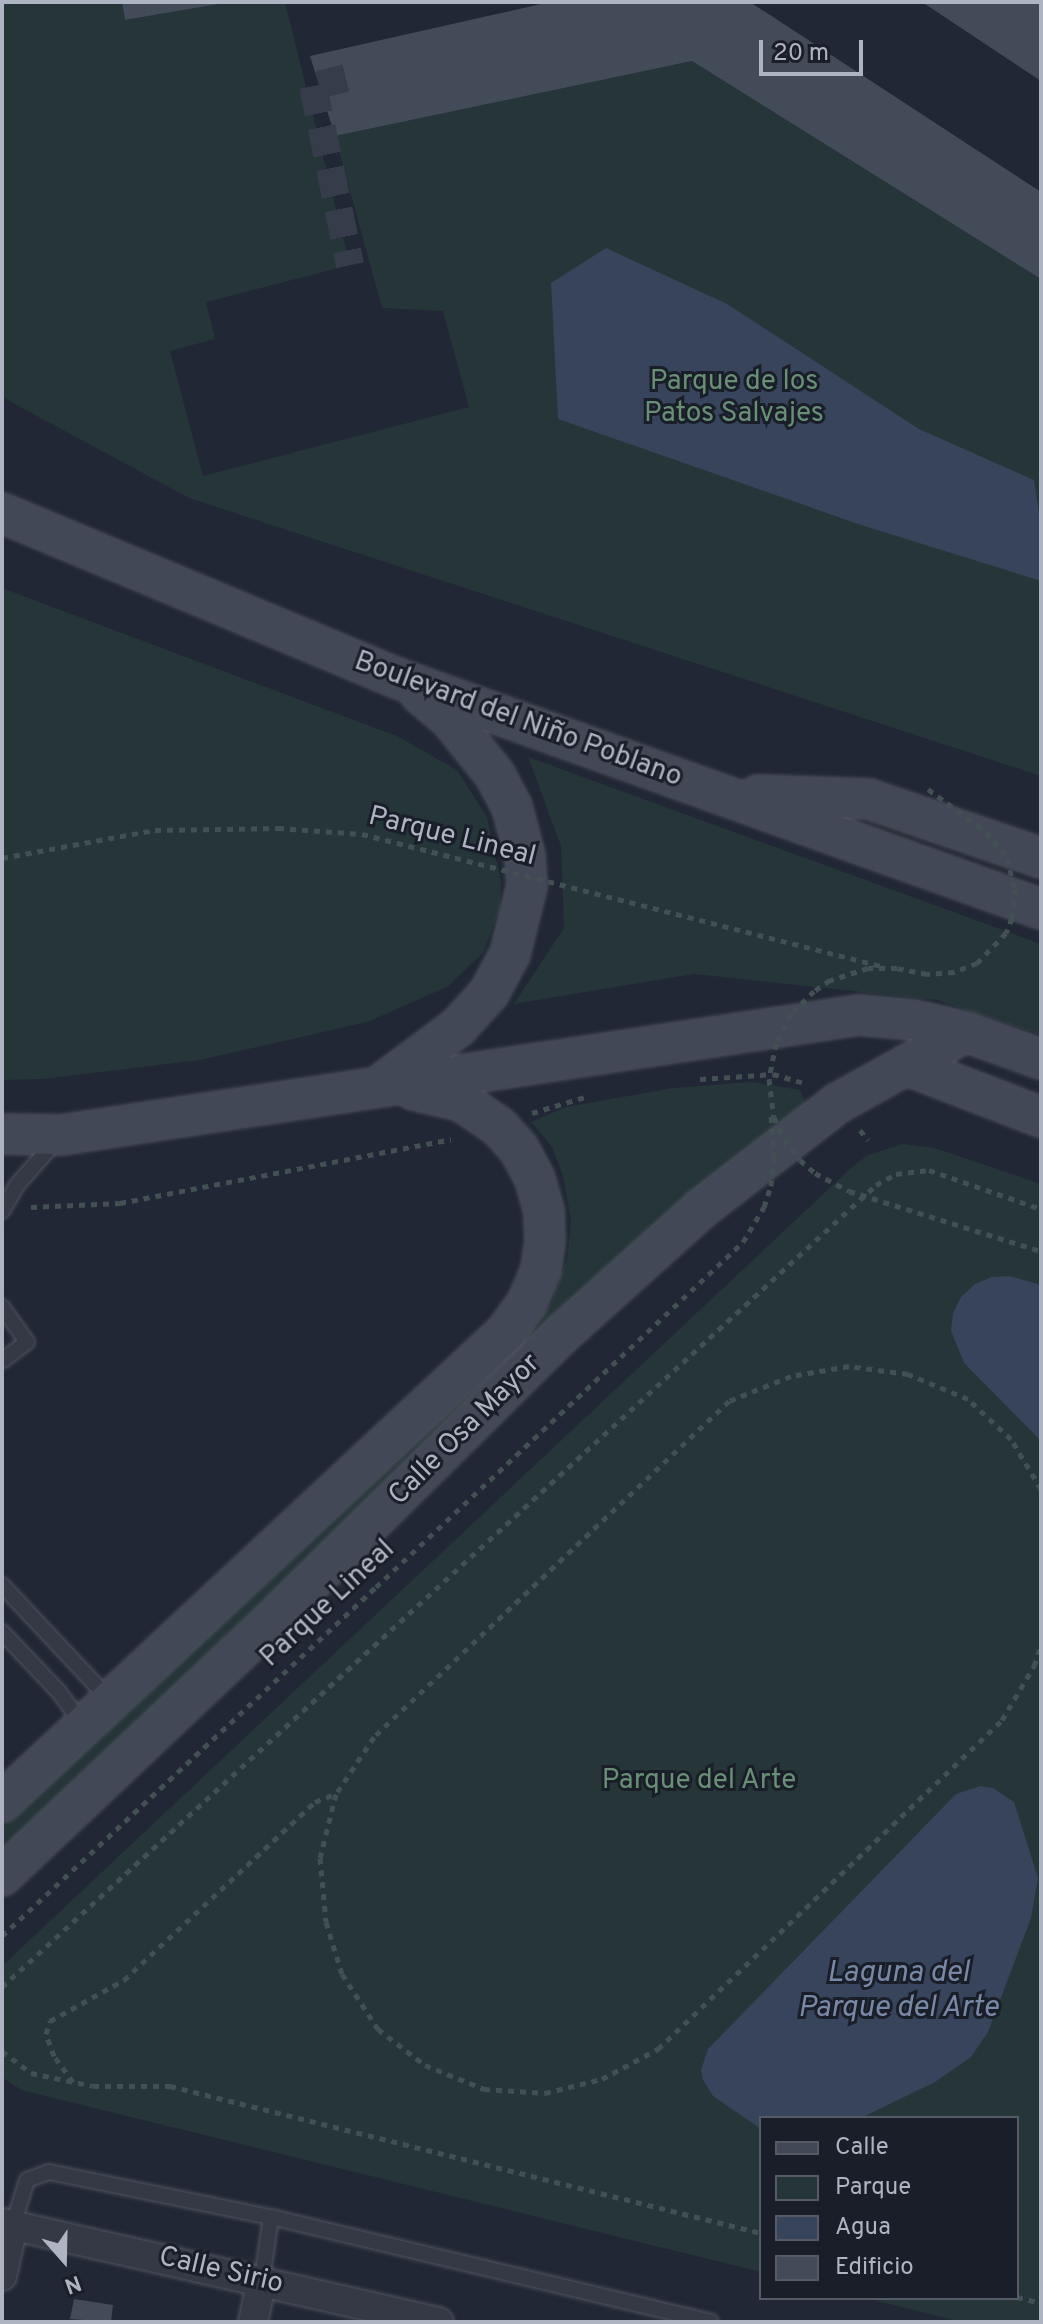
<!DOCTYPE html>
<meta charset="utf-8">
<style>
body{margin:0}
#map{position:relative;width:1043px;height:2324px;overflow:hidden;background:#212734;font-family:Overpass,sans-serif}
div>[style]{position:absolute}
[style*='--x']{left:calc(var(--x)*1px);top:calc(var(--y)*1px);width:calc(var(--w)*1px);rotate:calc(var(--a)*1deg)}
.green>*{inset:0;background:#263538}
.water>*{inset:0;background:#38435c}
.building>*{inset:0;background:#434a58}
.street-tunnel>*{height:28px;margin-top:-14px;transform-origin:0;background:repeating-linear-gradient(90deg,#363c49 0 28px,transparent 0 42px)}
.path>*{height:5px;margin-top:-2.5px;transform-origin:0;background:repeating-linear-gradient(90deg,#425054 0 6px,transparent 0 12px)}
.roads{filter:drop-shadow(0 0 2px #4f545f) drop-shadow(0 0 2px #4f545f)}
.lane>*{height:14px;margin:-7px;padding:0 7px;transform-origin:7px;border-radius:7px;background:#343945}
.street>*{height:28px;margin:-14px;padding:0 14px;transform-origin:14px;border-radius:14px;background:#343945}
.secondary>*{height:38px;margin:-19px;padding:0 19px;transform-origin:19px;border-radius:19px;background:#434857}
.path-bridge>*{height:5px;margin-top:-2.5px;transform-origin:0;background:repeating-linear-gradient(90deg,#425054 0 6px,transparent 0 12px)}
span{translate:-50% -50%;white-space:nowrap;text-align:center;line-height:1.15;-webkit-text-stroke:6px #1a1e29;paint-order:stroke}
.park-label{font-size:28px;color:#698f76}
.street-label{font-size:28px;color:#aeb4c1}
.water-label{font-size:30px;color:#7988a7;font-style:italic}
.frame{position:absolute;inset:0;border:4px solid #aeb4c1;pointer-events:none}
.legend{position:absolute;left:759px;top:2116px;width:260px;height:184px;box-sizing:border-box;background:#1a1e29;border:2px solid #555a66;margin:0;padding:10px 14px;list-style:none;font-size:24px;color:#aeb4c1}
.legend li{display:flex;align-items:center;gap:16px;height:40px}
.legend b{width:40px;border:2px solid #555a66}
.north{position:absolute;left:24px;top:2220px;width:80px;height:80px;-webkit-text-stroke:6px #1a1e29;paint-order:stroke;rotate:160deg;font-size:22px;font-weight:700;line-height:32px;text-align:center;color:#aeb4c1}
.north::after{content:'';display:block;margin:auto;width:28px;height:36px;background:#aeb4c1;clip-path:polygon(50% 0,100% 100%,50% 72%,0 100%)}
.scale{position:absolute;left:759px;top:40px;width:104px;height:36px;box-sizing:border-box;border:4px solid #aeb4c1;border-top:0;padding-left:10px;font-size:24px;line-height:28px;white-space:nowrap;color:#aeb4c1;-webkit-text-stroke:6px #1a1e29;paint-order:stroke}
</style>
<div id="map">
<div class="green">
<div style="clip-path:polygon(2px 2px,122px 2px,125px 20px,227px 2px,285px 2px,350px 265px,206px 302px,215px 339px,170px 351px,203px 476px,469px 407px,443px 311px,382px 308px,335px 136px,692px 61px,1041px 279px,1041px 776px,189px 498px,2px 397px)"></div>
<div style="clip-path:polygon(2px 588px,397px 736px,457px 770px,487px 817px,501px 881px,500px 909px,483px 953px,447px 987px,367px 1022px,200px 1060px,43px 1079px,2px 1080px)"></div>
<div style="clip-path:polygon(528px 757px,1041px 944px,1041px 1035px,937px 1000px,694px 974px,514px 1004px,564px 928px,561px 846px)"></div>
<div style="clip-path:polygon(751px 1082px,800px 1090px,810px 1113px,2px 1857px,2px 1824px,550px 1305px,567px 1259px,571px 1221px,563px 1176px,552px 1147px,531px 1122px,566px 1107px,673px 1088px)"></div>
<div style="clip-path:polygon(903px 1144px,935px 1148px,1041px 1184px,1041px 2322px,962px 2322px,865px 2298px,1017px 2298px,1017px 2118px,761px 2118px,761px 2272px,21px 2090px,2px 2077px,2px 1966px,852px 1167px,868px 1155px)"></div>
</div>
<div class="water">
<div style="clip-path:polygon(606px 248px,727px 304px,919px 429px,1034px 480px,1041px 526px,1041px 581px,861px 525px,558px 419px,551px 283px)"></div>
<div style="clip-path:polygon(1010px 1276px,1041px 1285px,1041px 1441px,964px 1363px,951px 1331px,953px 1313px,961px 1297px,975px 1284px,992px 1277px)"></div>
<div style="clip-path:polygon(980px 1786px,993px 1788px,1014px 1802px,1038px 1878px,1031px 1918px,988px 2032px,971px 2057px,935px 2082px,861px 2118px,761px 2118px,761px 2129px,713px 2096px,703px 2080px,701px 2070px,708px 2049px,956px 1794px)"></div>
</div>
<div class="building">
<div style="clip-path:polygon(122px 2px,218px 2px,218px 4px,125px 20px)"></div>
<div style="clip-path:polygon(550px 2px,750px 2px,1041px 192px,1041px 279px,692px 61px,335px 136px,310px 56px)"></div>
<div style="clip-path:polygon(922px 2px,1041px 2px,1041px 81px)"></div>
<div style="clip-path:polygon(74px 2299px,113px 2305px,111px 2322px,70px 2319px)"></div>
</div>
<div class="street-tunnel">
<div style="--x:346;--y:78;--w:34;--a:166"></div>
<div style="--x:313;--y:86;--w:183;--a:78.3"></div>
</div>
<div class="path">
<div style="--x:700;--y:1079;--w:73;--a:-3.9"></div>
<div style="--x:773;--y:1074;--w:33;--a:16"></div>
<div style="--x:532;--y:1113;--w:59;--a:-16.9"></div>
<div style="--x:860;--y:1130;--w:13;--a:51"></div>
<div style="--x:31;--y:1207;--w:89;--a:-2.6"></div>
<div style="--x:120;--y:1203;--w:337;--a:-10.9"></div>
<div style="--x:1041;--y:1489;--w:58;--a:-121"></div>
<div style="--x:1011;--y:1439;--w:59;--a:-137.1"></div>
<div style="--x:968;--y:1399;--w:65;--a:-157.4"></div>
<div style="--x:908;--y:1374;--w:60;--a:-172.3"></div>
<div style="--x:849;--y:1366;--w:59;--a:170.2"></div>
<div style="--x:791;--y:1376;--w:67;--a:158"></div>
<div style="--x:729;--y:1401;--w:489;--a:136.6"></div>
<div style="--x:374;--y:1737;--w:69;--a:123.7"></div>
<div style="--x:336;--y:1794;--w:66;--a:104"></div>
<div style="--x:320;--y:1858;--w:64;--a:84.6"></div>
<div style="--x:326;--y:1922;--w:54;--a:72.9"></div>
<div style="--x:342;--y:1974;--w:66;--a:56.8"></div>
<div style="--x:378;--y:2029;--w:59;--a:37.5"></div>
<div style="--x:425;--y:2065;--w:64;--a:22.1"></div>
<div style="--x:484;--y:2089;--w:61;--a:3.8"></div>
<div style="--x:545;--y:2093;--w:59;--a:-13.8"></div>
<div style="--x:602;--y:2079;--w:64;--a:-28.2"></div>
<div style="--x:658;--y:2049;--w:476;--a:-43.7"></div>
<div style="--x:1002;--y:1720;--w:63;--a:-59.3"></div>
<div style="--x:1034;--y:1666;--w:21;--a:-71"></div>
<div style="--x:2;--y:1936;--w:512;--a:-43.02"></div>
<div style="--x:2;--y:1987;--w:1186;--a:-42.54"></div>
<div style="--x:876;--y:1185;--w:23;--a:-29"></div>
<div style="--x:896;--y:1174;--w:33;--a:-7"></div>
<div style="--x:929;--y:1170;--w:119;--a:19.2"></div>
<div style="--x:2;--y:2051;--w:36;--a:37"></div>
<div style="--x:31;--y:2073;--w:63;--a:11.8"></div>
<div style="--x:93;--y:2086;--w:77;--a:0"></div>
<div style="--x:170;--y:2086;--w:609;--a:13.97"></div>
<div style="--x:73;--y:2082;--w:32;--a:-126"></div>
<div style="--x:54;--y:2056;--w:23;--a:-110"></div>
<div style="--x:46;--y:2034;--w:14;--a:-73"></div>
<div style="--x:50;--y:2021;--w:85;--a:-29"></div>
<div style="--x:124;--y:1980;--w:261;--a:-43"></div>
<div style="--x:315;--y:1802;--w:22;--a:-22"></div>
<div style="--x:1017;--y:2297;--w:25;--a:14"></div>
</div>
<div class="roads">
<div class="lane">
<div style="--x:2;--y:1211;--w:30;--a:-60"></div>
<div style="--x:17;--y:1185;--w:57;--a:-48.5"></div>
<div style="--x:2;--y:1307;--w:43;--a:54.5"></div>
<div style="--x:27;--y:1342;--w:31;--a:143"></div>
<div style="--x:2;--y:1585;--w:158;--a:46.8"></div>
<div style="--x:2;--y:1632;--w:83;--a:46.5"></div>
<div style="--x:59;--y:1692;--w:41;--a:54"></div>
<div style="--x:13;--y:2225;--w:47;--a:-72.7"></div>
<div style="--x:27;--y:2180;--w:23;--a:-20"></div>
<div style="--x:49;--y:2172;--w:227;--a:11.5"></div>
<div style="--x:271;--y:2217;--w:452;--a:13.4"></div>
<div style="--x:262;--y:2280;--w:64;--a:-81.9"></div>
</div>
<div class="street">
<div style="--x:2;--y:2223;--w:448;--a:12.8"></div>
<div style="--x:2;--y:2276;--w:52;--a:-77.8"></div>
<div style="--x:253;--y:2322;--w:43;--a:-77.9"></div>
</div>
<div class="secondary">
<div style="--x:2;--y:513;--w:425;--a:22.7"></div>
<div style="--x:394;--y:677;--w:687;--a:19.73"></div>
<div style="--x:758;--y:795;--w:111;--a:2.1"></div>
<div style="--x:869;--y:799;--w:182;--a:18.9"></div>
<div style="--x:906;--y:1065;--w:145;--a:21.1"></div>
<div style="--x:383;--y:1083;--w:94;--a:-36.7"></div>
<div style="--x:458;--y:1027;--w:46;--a:-47.6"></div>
<div style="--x:489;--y:993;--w:44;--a:-61.7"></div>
<div style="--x:510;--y:954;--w:70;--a:-76"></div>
<div style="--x:527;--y:886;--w:30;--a:-94"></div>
<div style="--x:525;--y:856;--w:51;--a:-104.9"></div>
<div style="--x:512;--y:807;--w:36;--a:-118"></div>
<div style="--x:495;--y:775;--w:72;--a:-128.8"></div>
<div style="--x:450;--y:719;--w:39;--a:-140"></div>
<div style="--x:2;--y:1134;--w:59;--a:1"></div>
<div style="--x:61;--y:1135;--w:807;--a:-8.55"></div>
<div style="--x:859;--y:1015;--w:55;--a:5.2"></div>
<div style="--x:914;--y:1020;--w:53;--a:13"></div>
<div style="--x:966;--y:1032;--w:80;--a:19.8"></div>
<div style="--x:2;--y:1802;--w:688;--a:-43"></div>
<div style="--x:505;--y:1333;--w:37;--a:-54"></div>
<div style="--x:527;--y:1303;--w:36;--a:-67"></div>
<div style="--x:541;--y:1270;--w:29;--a:-82"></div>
<div style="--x:545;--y:1241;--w:30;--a:-92"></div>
<div style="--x:544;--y:1211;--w:33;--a:-106"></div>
<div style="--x:535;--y:1179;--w:34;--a:-118"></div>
<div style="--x:519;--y:1149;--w:31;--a:-132"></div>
<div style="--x:498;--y:1126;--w:45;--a:-146"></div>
<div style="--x:461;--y:1101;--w:49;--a:-167.1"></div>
<div style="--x:2;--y:1876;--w:387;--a:-43.4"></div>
<div style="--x:283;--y:1610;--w:391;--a:-44.7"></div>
<div style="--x:561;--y:1335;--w:190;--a:-42"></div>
<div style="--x:702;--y:1208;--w:172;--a:-37.7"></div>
<div style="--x:838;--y:1103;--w:146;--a:-29"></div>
</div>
</div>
<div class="path-bridge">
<div style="--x:928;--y:789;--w:72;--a:36.6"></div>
<div style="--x:986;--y:832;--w:33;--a:51"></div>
<div style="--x:1007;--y:858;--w:32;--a:76"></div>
<div style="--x:1015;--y:889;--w:29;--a:96"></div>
<div style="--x:1012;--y:918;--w:16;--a:112"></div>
<div style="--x:1006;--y:933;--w:42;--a:134"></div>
<div style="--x:977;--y:963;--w:25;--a:159"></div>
<div style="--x:954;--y:972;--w:27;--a:176"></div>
<div style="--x:927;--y:974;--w:31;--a:-169"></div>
<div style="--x:897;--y:968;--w:29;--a:180"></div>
<div style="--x:868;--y:968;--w:40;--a:162"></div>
<div style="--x:830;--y:980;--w:19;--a:145"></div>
<div style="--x:814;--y:991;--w:33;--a:135"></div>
<div style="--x:791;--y:1014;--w:33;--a:117"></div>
<div style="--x:776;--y:1043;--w:37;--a:101"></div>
<div style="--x:769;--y:1079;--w:38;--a:83"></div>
<div style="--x:774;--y:1117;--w:24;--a:66"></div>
<div style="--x:784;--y:1139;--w:26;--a:53"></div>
<div style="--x:800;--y:1160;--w:20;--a:41"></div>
<div style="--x:815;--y:1173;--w:38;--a:28"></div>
<div style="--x:849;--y:1191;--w:201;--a:17.4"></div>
<div style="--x:2;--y:858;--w:156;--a:-10.4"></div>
<div style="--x:155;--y:830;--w:123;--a:-0.9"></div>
<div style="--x:278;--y:828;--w:84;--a:4.1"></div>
<div style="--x:362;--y:834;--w:540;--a:14.27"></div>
<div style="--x:376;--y:1587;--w:504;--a:-43.23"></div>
<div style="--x:743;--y:1242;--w:41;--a:-59"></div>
<div style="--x:764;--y:1207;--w:22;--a:-72"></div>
<div style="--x:771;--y:1186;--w:28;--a:-84"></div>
<div style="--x:774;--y:1158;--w:44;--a:-93.9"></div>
</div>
<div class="park-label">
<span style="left:734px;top:398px">Parque de los<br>Patos Salvajes</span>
<span style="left:699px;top:1781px">Parque del Arte</span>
</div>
<div class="street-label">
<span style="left:518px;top:720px;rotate:20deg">Boulevard del Niño Poblano</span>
<span style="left:452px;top:837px;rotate:14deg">Parque Lineal</span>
<span style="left:465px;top:1430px;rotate:-45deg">Calle Osa Mayor</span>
<span style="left:328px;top:1604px;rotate:-43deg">Parque Lineal</span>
<span style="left:221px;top:2271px;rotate:13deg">Calle Sirio</span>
</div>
<div class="water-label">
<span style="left:898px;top:1991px">Laguna del<br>Parque del Arte</span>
</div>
<div class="frame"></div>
<ul class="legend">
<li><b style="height:10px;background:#434857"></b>Calle</li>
<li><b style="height:22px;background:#263538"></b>Parque</li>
<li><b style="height:22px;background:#38435c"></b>Agua</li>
<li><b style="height:22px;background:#434a58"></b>Edificio</li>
</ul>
<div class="north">N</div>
<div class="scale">20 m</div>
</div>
